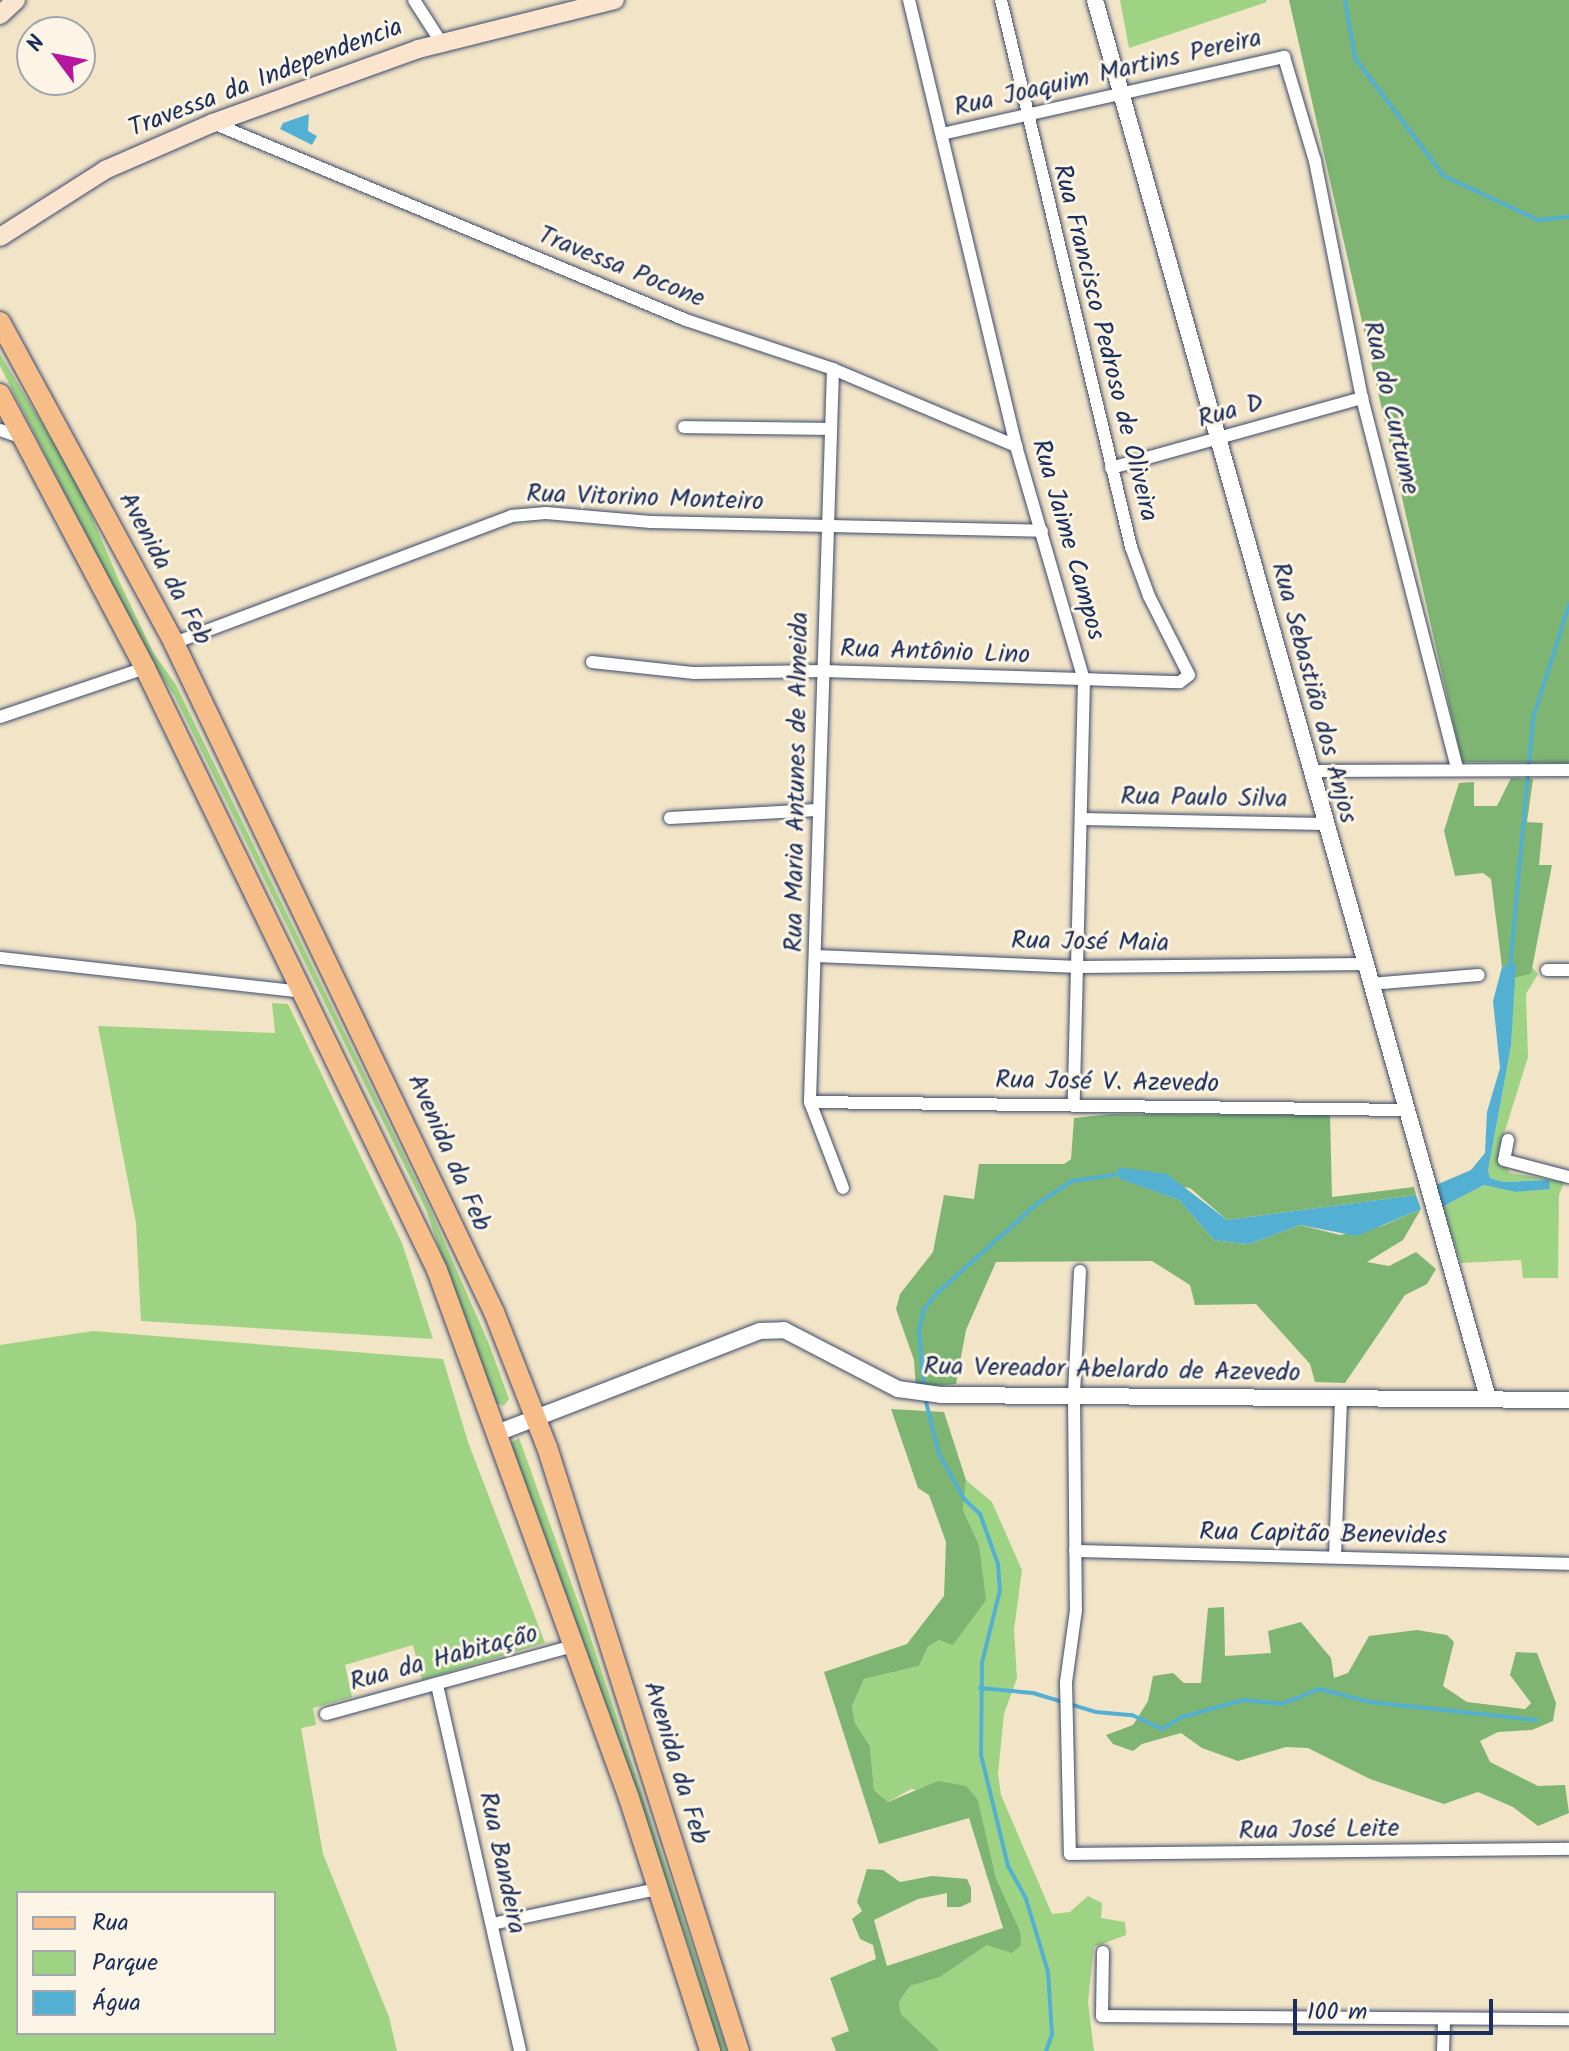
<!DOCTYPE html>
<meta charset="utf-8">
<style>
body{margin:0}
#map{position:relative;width:1569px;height:2051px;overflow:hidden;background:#f2e4c7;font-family:Kalam,sans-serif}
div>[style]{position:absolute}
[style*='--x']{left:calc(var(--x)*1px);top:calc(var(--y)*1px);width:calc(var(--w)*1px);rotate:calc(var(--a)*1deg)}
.green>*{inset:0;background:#9fd384}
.forest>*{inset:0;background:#7fb572}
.water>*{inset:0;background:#54b0d2}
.stream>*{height:4px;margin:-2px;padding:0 2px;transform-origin:2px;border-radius:2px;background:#54b0d2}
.roads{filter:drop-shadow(0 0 2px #3b4a6e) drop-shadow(0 0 2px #3b4a6e)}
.minor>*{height:12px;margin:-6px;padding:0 6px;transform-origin:6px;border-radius:6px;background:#fff}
.tertiary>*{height:16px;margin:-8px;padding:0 8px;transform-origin:8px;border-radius:8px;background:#fff}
.secondary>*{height:18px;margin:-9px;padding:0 9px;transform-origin:9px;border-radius:9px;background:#fce5cf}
.primary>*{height:20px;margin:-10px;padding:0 10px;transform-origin:10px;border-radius:10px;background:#f7bd88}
span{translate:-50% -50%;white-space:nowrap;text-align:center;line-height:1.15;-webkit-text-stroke:6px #fcf5e5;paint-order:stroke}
.street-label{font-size:26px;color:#1b2f5e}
.legend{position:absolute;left:16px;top:1891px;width:260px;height:144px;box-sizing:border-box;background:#fcf5e5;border:2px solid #a2a6af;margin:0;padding:10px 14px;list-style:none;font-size:24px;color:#1b2f5e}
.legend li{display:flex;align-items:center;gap:16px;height:40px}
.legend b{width:40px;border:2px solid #a2a6af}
.north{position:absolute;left:16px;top:16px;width:80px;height:80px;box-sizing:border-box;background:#fcf5e5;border:2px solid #a2a6af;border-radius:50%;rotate:302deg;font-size:22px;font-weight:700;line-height:32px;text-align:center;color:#1b2f5e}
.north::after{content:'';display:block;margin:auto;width:28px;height:36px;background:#b5179e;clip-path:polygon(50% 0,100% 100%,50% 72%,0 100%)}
.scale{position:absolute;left:1293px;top:1999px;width:200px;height:36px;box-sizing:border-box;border:4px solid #1b2f5e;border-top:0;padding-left:10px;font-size:24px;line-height:28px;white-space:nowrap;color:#1b2f5e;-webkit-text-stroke:6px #fcf5e5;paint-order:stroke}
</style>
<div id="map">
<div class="green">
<div style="clip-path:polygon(1120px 0,1266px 0,1267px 2px,1129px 48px)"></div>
<div style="clip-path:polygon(0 354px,77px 482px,120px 583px,153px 652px,176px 685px,430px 1209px,489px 1344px,509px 1399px,504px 1406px,493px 1402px,426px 1210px,174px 695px,146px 652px,0 366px)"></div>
<div style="clip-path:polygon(1532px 967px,1538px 974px,1526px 994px,1528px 1057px,1498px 1153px,1510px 1173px,1564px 1182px,1559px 1195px,1558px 1278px,1523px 1278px,1521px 1260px,1461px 1263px,1442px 1207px,1484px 1185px,1515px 1192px,1549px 1180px,1504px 1182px,1490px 1178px,1488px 1171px,1511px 1046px,1514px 978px,1531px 974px)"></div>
<div style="clip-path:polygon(272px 1003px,288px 1004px,402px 1243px,433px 1339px,141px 1321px,136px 1223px,98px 1026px,275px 1033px)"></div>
<div style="clip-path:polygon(evenodd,93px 1331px,443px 1359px,468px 1442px,545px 1643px,422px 1680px,413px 1645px,345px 1665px,352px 1697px,313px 1708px,316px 1725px,301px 1728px,323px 1854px,389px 2017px,397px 2051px,0 2051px,0 1345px,93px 1331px,18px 1893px,274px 1893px,274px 2033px,18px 2033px,18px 1893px)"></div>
<div style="clip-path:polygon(519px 1438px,587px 1627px,727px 2051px,720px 2051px,688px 1944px,508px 1445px)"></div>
<div style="clip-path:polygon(966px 1480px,992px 1502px,1022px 1570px,1014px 1630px,1017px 1678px,1004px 1714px,998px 1774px,1001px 1795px,1052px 1914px,1070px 1912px,1088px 1896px,1102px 1903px,1101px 1918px,1125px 1922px,1126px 1935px,1094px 1947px,1088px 2002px,1094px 2051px,940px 2051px,901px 2014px,899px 2002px,910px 1986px,940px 1977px,987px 1945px,1020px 1931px,996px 1878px,978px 1800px,911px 1789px,888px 1802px,874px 1790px,870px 1746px,855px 1723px,852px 1706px,864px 1679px,919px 1666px,928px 1647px,939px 1640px,979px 1545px,963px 1510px)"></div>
</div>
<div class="forest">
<div style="clip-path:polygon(1289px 0,1569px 0,1569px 763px,1462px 762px)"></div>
<div style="clip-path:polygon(1511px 778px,1533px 779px,1527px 822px,1543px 823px,1539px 865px,1552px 865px,1531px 974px,1514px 978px,1515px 964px,1502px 967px,1491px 879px,1483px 873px,1455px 876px,1444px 831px,1459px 783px,1474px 782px,1474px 806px,1497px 806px)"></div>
<div style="clip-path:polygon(1112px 1114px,1330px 1115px,1332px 1197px,1414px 1187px,1416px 1195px,1227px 1220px,1190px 1188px,1120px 1178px,1179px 1200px,1214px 1240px,1237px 1243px,1249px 1244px,1300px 1225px,1340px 1235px,1382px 1226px,1421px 1209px,1403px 1240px,1367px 1262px,1389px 1266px,1416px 1252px,1436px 1269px,1427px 1284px,1405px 1295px,1345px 1383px,1315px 1382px,1310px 1364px,1256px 1304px,1195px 1305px,1190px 1285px,1152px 1261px,996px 1262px,966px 1330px,956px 1384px,916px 1388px,914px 1360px,896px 1309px,900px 1294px,933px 1252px,944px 1195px,974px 1199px,979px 1164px,1064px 1164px,1071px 1159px,1074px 1118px)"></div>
<div style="clip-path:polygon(891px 1409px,944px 1412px,966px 1480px,963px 1510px,979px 1545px,986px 1600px,953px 1645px,939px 1640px,928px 1647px,919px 1666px,864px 1679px,852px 1706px,855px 1723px,870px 1746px,874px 1790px,888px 1802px,938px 1781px,966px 1786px,978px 1800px,996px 1878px,1020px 1931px,1021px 1945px,1012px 1953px,987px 1945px,940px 1977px,910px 1986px,899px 2002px,901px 2014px,940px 2051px,836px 2051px,831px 2038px,849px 2031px,830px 1978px,876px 1959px,873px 1945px,860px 1939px,852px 1919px,862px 1911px,857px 1902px,867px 1869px,883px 1870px,900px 1882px,932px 1876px,967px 1879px,971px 1888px,971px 1902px,960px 1907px,947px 1907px,947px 1893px,918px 1899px,874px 1920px,887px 1966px,1003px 1928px,969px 1818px,879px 1844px,824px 1672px,907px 1644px,944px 1596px,946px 1542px,929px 1495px,918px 1488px)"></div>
<div style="clip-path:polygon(1224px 1607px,1225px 1656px,1271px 1653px,1268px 1631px,1301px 1622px,1331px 1658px,1334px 1678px,1348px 1673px,1369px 1636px,1417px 1630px,1447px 1635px,1454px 1642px,1443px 1686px,1467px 1702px,1525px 1709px,1531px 1703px,1510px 1675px,1516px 1652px,1537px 1653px,1556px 1703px,1553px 1721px,1532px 1730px,1498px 1732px,1480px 1741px,1490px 1762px,1538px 1786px,1565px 1785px,1569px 1813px,1538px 1826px,1513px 1807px,1478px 1792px,1444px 1804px,1370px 1779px,1308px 1748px,1286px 1747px,1238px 1761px,1202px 1748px,1181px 1733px,1142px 1744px,1133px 1751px,1113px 1744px,1106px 1735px,1133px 1725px,1148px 1701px,1153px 1676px,1173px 1673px,1184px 1683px,1201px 1683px,1208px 1608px)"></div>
</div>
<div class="water">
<div style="clip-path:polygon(309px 114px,308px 131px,317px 136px,312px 145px,280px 129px,283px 123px)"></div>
<div style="clip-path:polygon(1516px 963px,1511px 1046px,1488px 1171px,1490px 1178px,1504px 1182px,1549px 1180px,1550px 1189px,1515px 1192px,1484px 1185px,1442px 1207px,1436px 1185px,1471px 1170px,1485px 1153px,1487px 1112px,1500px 1068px,1493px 1001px,1502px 967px)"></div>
<div style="clip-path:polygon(1118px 1167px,1167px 1174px,1227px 1220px,1416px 1195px,1421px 1209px,1357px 1236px,1300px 1225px,1249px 1244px,1237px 1243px,1214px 1240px,1179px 1200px,1120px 1179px)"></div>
</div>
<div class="stream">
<div style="--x:1345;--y:0;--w:59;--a:80.2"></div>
<div style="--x:1355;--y:58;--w:148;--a:53"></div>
<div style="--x:1444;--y:176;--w:104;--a:25.1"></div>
<div style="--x:1538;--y:220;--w:31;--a:-6"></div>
<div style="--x:1510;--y:968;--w:251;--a:-84.7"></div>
<div style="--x:1533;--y:718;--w:119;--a:-72.3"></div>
<div style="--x:924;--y:1389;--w:60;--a:-94.8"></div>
<div style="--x:919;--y:1329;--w:21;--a:-76"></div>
<div style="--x:924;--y:1309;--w:22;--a:-51"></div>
<div style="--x:938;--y:1292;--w:134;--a:-41.7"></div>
<div style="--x:1038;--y:1203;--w:40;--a:-32.9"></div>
<div style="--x:1072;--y:1181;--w:49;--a:-8.1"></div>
<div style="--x:925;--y:1398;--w:58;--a:76"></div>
<div style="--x:939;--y:1454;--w:53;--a:60.5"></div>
<div style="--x:965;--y:1500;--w:21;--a:43"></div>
<div style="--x:980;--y:1514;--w:53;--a:70.2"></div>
<div style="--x:998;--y:1564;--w:26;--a:86"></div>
<div style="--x:1000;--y:1590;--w:75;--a:103.9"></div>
<div style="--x:982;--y:1663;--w:92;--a:90.6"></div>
<div style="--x:981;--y:1755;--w:114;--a:76.3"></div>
<div style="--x:1008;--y:1866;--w:38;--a:61"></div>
<div style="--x:1026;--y:1899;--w:76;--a:73.2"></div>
<div style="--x:1048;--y:1972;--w:62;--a:86.3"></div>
<div style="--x:1052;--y:2034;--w:18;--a:109"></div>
<div style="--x:980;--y:1688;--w:53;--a:5.4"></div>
<div style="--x:1033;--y:1693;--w:66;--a:16.8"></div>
<div style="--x:1096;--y:1712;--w:36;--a:5"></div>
<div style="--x:1132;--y:1715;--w:33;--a:25"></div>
<div style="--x:1162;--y:1729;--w:23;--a:-31"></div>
<div style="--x:1182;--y:1717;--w:63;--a:-15.6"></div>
<div style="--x:1243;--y:1700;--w:39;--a:6"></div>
<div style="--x:1282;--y:1704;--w:40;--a:-22"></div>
<div style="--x:1319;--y:1689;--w:53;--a:14.3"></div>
<div style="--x:1370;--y:1702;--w:167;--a:6.2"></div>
</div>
<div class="roads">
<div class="minor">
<div style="--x:414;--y:0;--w:50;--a:57.3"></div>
<div style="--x:909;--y:0;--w:459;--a:76.5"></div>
<div style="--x:1016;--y:446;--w:244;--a:73.8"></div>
<div style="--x:1084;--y:680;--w:424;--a:91.4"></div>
<div style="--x:213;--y:123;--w:512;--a:22.61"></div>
<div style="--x:686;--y:320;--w:155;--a:18.4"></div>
<div style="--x:833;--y:369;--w:199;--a:22.8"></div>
<div style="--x:942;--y:134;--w:351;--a:-12.7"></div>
<div style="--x:1284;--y:57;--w:109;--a:73.4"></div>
<div style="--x:1315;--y:161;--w:242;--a:78.8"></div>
<div style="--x:1362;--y:398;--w:382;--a:75.6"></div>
<div style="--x:833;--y:369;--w:733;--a:91.8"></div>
<div style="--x:810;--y:1102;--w:92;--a:69"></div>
<div style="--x:684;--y:427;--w:144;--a:0.8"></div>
<div style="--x:0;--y:430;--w:24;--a:19"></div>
<div style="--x:1111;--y:468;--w:261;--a:-15.6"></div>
<div style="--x:174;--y:643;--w:360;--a:-20.6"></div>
<div style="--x:511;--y:516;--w:35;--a:-5"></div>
<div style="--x:546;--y:513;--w:105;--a:4.9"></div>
<div style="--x:651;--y:522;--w:391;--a:1.3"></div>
<div style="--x:592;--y:662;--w:103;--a:6.2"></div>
<div style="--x:694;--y:673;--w:129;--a:-0.9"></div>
<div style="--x:823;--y:671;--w:357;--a:1.8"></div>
<div style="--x:1180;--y:682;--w:11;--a:-38"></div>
<div style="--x:1189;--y:675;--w:89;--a:-116.9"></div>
<div style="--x:1149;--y:596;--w:52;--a:-110.2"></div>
<div style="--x:1131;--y:547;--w:562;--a:-103.37"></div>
<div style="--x:0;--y:717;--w:153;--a:-18.7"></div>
<div style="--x:1312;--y:771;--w:257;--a:-0.2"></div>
<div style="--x:670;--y:818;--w:147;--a:-3.1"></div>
<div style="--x:1083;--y:819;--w:241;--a:1.2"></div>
<div style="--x:816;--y:956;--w:263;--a:2.4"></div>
<div style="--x:1079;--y:967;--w:284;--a:-0.6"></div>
<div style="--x:0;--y:958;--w:307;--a:6.4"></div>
<div style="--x:1547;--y:970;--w:22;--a:0"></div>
<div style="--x:1370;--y:984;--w:109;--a:-4.7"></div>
<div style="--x:810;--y:1102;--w:595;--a:0.77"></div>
<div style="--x:1508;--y:1140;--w:20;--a:101"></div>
<div style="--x:1504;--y:1160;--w:67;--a:14.7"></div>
<div style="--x:1080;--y:1271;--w:123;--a:92.8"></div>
<div style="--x:1074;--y:1394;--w:216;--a:89.5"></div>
<div style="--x:1076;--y:1610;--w:73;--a:97.9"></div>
<div style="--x:1066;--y:1682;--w:172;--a:88.7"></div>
<div style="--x:1070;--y:1854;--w:499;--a:-0.6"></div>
<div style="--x:1075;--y:1551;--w:494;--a:1.5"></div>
<div style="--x:1335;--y:1557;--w:159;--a:-87.8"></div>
<div style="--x:437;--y:1685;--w:375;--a:77.2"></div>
<div style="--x:326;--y:1714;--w:256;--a:-15.4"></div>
<div style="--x:492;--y:1924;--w:168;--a:-12"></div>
<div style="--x:1103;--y:1952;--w:64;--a:90.9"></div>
<div style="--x:1102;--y:2016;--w:467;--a:0.4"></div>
<div style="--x:1443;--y:2051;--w:31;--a:-88"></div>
</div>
<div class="tertiary">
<div style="--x:1095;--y:0;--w:1452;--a:74.3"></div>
<div style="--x:497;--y:1433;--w:282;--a:-21.2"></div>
<div style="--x:760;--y:1331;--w:24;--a:-2"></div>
<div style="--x:784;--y:1330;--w:128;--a:27.4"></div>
<div style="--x:898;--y:1389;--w:43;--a:7.9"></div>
<div style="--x:941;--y:1395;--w:628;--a:0.46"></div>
</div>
<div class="secondary">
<div style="--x:0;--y:15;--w:22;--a:-43"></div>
<div style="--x:0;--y:237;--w:125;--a:-32.5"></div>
<div style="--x:105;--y:170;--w:118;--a:-23.5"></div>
<div style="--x:213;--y:123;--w:218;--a:-19.8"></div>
<div style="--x:418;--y:49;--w:203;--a:-14"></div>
</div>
<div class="primary">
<div style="--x:0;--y:322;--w:365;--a:61.5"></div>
<div style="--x:174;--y:643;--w:742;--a:64.44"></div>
<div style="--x:494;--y:1312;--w:145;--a:68.6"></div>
<div style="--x:547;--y:1447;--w:634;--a:72.37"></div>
<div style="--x:0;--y:394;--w:310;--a:62.1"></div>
<div style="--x:145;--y:668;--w:669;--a:64.12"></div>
<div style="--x:437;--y:1270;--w:562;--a:70.02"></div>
<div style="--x:629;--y:1798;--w:266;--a:72.2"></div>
</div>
</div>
<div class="street-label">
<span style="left:1108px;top:74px;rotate:-13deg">Rua Joaquim Martins Pereira</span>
<span style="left:266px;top:79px;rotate:-21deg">Travessa da Independencia</span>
<span style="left:621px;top:268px;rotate:22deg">Travessa Pocone</span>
<span style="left:1104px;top:343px;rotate:76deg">Rua Francisco Pedroso de Oliveira</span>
<span style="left:1390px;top:408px;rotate:77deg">Rua do Curtume</span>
<span style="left:1231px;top:412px;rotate:-16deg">Rua D</span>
<span style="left:645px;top:499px;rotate:2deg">Rua Vitorino Monteiro</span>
<span style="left:1067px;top:540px;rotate:74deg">Rua Jaime Campos</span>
<span style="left:164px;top:569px;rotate:62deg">Avenida da Feb</span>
<span style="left:935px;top:653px;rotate:2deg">Rua Antônio Lino</span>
<span style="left:1313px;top:693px;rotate:75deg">Rua Sebastião dos Anjos</span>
<span style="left:798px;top:782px;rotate:-89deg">Rua Maria Antunes de Almeida</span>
<span style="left:1204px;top:799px;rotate:1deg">Rua Paulo Silva</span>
<span style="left:1090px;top:943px;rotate:1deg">Rua José Maia</span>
<span style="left:1107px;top:1083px;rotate:1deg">Rua José V. Azevedo</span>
<span style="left:448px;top:1153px;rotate:66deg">Avenida da Feb</span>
<span style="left:1112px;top:1371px;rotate:1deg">Rua Vereador Abelardo de Azevedo</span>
<span style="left:1323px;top:1535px;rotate:1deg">Rua Capitão Benevides</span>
<span style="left:444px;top:1659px;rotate:-15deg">Rua da Habitação</span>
<span style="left:675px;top:1763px;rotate:73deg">Avenida da Feb</span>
<span style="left:1319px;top:1831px;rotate:-1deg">Rua José Leite</span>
<span style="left:501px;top:1863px;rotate:78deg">Rua Bandeira</span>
</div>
<ul class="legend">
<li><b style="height:10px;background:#f7bd88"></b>Rua</li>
<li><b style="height:22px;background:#9fd384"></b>Parque</li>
<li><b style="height:22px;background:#54b0d2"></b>Água</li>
</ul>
<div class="north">N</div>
<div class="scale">100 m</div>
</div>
